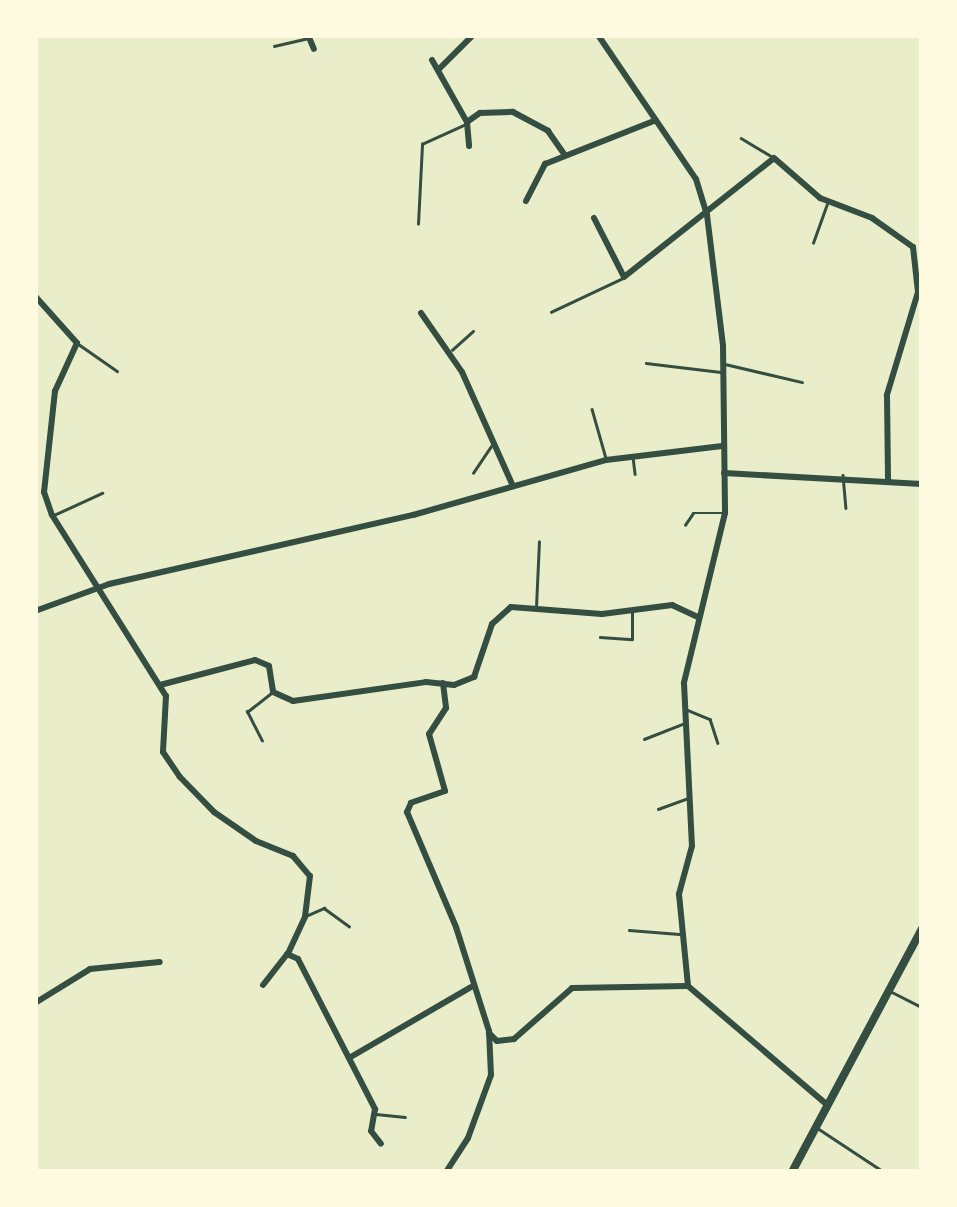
<!DOCTYPE html>
<style>
body{margin:0}
#map{position:relative;width:957px;height:1207px;overflow:hidden;background:#e9edc9;font-family:Raleway,sans-serif}
div>[style]{position:absolute}
[style*='--x']{left:calc(var(--x)*1px);top:calc(var(--y)*1px);width:calc(var(--w)*1px);rotate:calc(var(--a)*1deg)}
.service>*{height:2.5px;margin:-1.25px;padding:0 1.25px;transform-origin:1.25px;border-radius:1.25px;background:#344e41}
.minor>*{height:6px;margin:-3px;padding:0 3px;transform-origin:3px;border-radius:3px;background:#344e41}
.tertiary>*{height:8px;margin:-4px;padding:0 4px;transform-origin:4px;border-radius:4px;background:#344e41}
span{translate:-50% -50%;white-space:nowrap;text-align:center;line-height:1.15;-webkit-text-stroke:8px #fefae0;paint-order:stroke}
.frame{position:absolute;inset:0;border:38px solid #fefae0;pointer-events:none}
</style>
<div id="map">
<div class="service">
<div style="--x:274;--y:46;--w:35;--a:-13"></div>
<div style="--x:741;--y:138;--w:37;--a:31"></div>
<div style="--x:418;--y:224;--w:80;--a:-87.1"></div>
<div style="--x:422;--y:144;--w:48;--a:-24.4"></div>
<div style="--x:813;--y:243;--w:41;--a:-70.3"></div>
<div style="--x:551;--y:312;--w:80;--a:-25.3"></div>
<div style="--x:77;--y:343;--w:49;--a:35"></div>
<div style="--x:452;--y:350;--w:28;--a:-42"></div>
<div style="--x:646;--y:363;--w:77;--a:6.8"></div>
<div style="--x:725;--y:364;--w:79;--a:13.2"></div>
<div style="--x:592;--y:409;--w:51;--a:74.1"></div>
<div style="--x:633;--y:457;--w:17;--a:83"></div>
<div style="--x:473;--y:473;--w:32;--a:-56"></div>
<div style="--x:843;--y:475;--w:33;--a:85"></div>
<div style="--x:54;--y:515;--w:53;--a:-24.6"></div>
<div style="--x:685;--y:525;--w:14;--a:-56"></div>
<div style="--x:693;--y:513;--w:30;--a:0"></div>
<div style="--x:536;--y:607;--w:65;--a:-87.4"></div>
<div style="--x:600;--y:637;--w:32;--a:4"></div>
<div style="--x:632;--y:639;--w:26;--a:-90"></div>
<div style="--x:685;--y:709;--w:27;--a:22"></div>
<div style="--x:710;--y:719;--w:25;--a:72"></div>
<div style="--x:644;--y:739;--w:41;--a:-21.5"></div>
<div style="--x:262;--y:741;--w:33;--a:-117"></div>
<div style="--x:247;--y:712;--w:31;--a:-38"></div>
<div style="--x:658;--y:809;--w:32;--a:-20"></div>
<div style="--x:306;--y:916;--w:20;--a:-24"></div>
<div style="--x:324;--y:908;--w:31;--a:36"></div>
<div style="--x:629;--y:930;--w:50;--a:4.6"></div>
<div style="--x:892;--y:992;--w:34;--a:27"></div>
<div style="--x:376;--y:1114;--w:29;--a:6"></div>
<div style="--x:819;--y:1129;--w:78;--a:33.5"></div>
</div>
<div class="minor">
<div style="--x:308;--y:35;--w:15;--a:67"></div>
<div style="--x:598;--y:35;--w:174;--a:55.8"></div>
<div style="--x:696;--y:179;--w:38;--a:73"></div>
<div style="--x:707;--y:215;--w:132;--a:83"></div>
<div style="--x:723;--y:346;--w:167;--a:89.3"></div>
<div style="--x:725;--y:513;--w:175;--a:103.6"></div>
<div style="--x:684;--y:683;--w:163;--a:87.2"></div>
<div style="--x:692;--y:846;--w:50;--a:105.2"></div>
<div style="--x:679;--y:894;--w:92;--a:84.4"></div>
<div style="--x:688;--y:986;--w:180;--a:40.5"></div>
<div style="--x:432;--y:60;--w:71;--a:60.6"></div>
<div style="--x:467;--y:122;--w:24;--a:85"></div>
<div style="--x:439;--y:69;--w:48;--a:-45"></div>
<div style="--x:467;--y:122;--w:16;--a:-35"></div>
<div style="--x:480;--y:113;--w:33;--a:-2"></div>
<div style="--x:513;--y:112;--w:40;--a:28"></div>
<div style="--x:548;--y:131;--w:28;--a:55"></div>
<div style="--x:526;--y:201;--w:42;--a:-62.8"></div>
<div style="--x:545;--y:164;--w:119;--a:-21.6"></div>
<div style="--x:594;--y:218;--w:66;--a:63"></div>
<div style="--x:624;--y:277;--w:191;--a:-38.4"></div>
<div style="--x:774;--y:158;--w:61;--a:41"></div>
<div style="--x:820;--y:198;--w:56;--a:21"></div>
<div style="--x:872;--y:218;--w:50;--a:35.3"></div>
<div style="--x:913;--y:247;--w:45;--a:83.7"></div>
<div style="--x:918;--y:292;--w:108;--a:106.8"></div>
<div style="--x:887;--y:395;--w:84;--a:89.3"></div>
<div style="--x:35;--y:296;--w:63;--a:48.2"></div>
<div style="--x:77;--y:343;--w:53;--a:114.6"></div>
<div style="--x:55;--y:391;--w:102;--a:96.2"></div>
<div style="--x:44;--y:492;--w:24;--a:71"></div>
<div style="--x:52;--y:515;--w:214;--a:57.8"></div>
<div style="--x:166;--y:696;--w:56;--a:93.1"></div>
<div style="--x:163;--y:752;--w:30;--a:56"></div>
<div style="--x:180;--y:777;--w:49;--a:45.8"></div>
<div style="--x:214;--y:812;--w:51;--a:34.6"></div>
<div style="--x:256;--y:841;--w:40;--a:22"></div>
<div style="--x:293;--y:856;--w:26;--a:50"></div>
<div style="--x:310;--y:876;--w:41;--a:97"></div>
<div style="--x:305;--y:917;--w:38;--a:115"></div>
<div style="--x:421;--y:313;--w:72;--a:55.2"></div>
<div style="--x:462;--y:372;--w:125;--a:65.9"></div>
<div style="--x:724;--y:473;--w:198;--a:3.2"></div>
<div style="--x:35;--y:611;--w:79;--a:-20"></div>
<div style="--x:109;--y:584;--w:312;--a:-12.8"></div>
<div style="--x:413;--y:515;--w:201;--a:-15.9"></div>
<div style="--x:606;--y:460;--w:117;--a:-6.9"></div>
<div style="--x:443;--y:683;--w:25;--a:83"></div>
<div style="--x:446;--y:708;--w:31;--a:123"></div>
<div style="--x:429;--y:734;--w:59;--a:74.3"></div>
<div style="--x:445;--y:791;--w:36;--a:161"></div>
<div style="--x:411;--y:803;--w:10;--a:114"></div>
<div style="--x:407;--y:812;--w:125;--a:66.9"></div>
<div style="--x:456;--y:927;--w:109;--a:72.4"></div>
<div style="--x:489;--y:1031;--w:44;--a:87.4"></div>
<div style="--x:491;--y:1075;--w:67;--a:110.1"></div>
<div style="--x:468;--y:1138;--w:40;--a:122.9"></div>
<div style="--x:160;--y:685;--w:98;--a:-14.7"></div>
<div style="--x:255;--y:660;--w:15;--a:23"></div>
<div style="--x:269;--y:666;--w:26;--a:81"></div>
<div style="--x:273;--y:692;--w:22;--a:24"></div>
<div style="--x:293;--y:701;--w:134;--a:-8.1"></div>
<div style="--x:426;--y:682;--w:28;--a:6"></div>
<div style="--x:454;--y:685;--w:22;--a:-22"></div>
<div style="--x:474;--y:677;--w:56;--a:-71.2"></div>
<div style="--x:492;--y:624;--w:25;--a:-42"></div>
<div style="--x:511;--y:607;--w:91;--a:4.4"></div>
<div style="--x:602;--y:614;--w:71;--a:-7.3"></div>
<div style="--x:672;--y:605;--w:29;--a:25"></div>
<div style="--x:263;--y:985;--w:39;--a:-52"></div>
<div style="--x:287;--y:954;--w:12;--a:24"></div>
<div style="--x:298;--y:959;--w:169;--a:62.8"></div>
<div style="--x:375;--y:1109;--w:22;--a:100"></div>
<div style="--x:371;--y:1131;--w:16;--a:52"></div>
<div style="--x:35;--y:1003;--w:65;--a:-31.7"></div>
<div style="--x:90;--y:969;--w:70;--a:-5.7"></div>
<div style="--x:489;--y:1033;--w:11;--a:45"></div>
<div style="--x:497;--y:1041;--w:17;--a:-7"></div>
<div style="--x:514;--y:1039;--w:77;--a:-41.3"></div>
<div style="--x:572;--y:988;--w:115;--a:-1"></div>
<div style="--x:349;--y:1058;--w:141;--a:-30.2"></div>
</div>
<div class="tertiary">
<div style="--x:792;--y:1172;--w:276;--a:-61.9"></div>
</div>
<div class="frame"></div>
</div>
